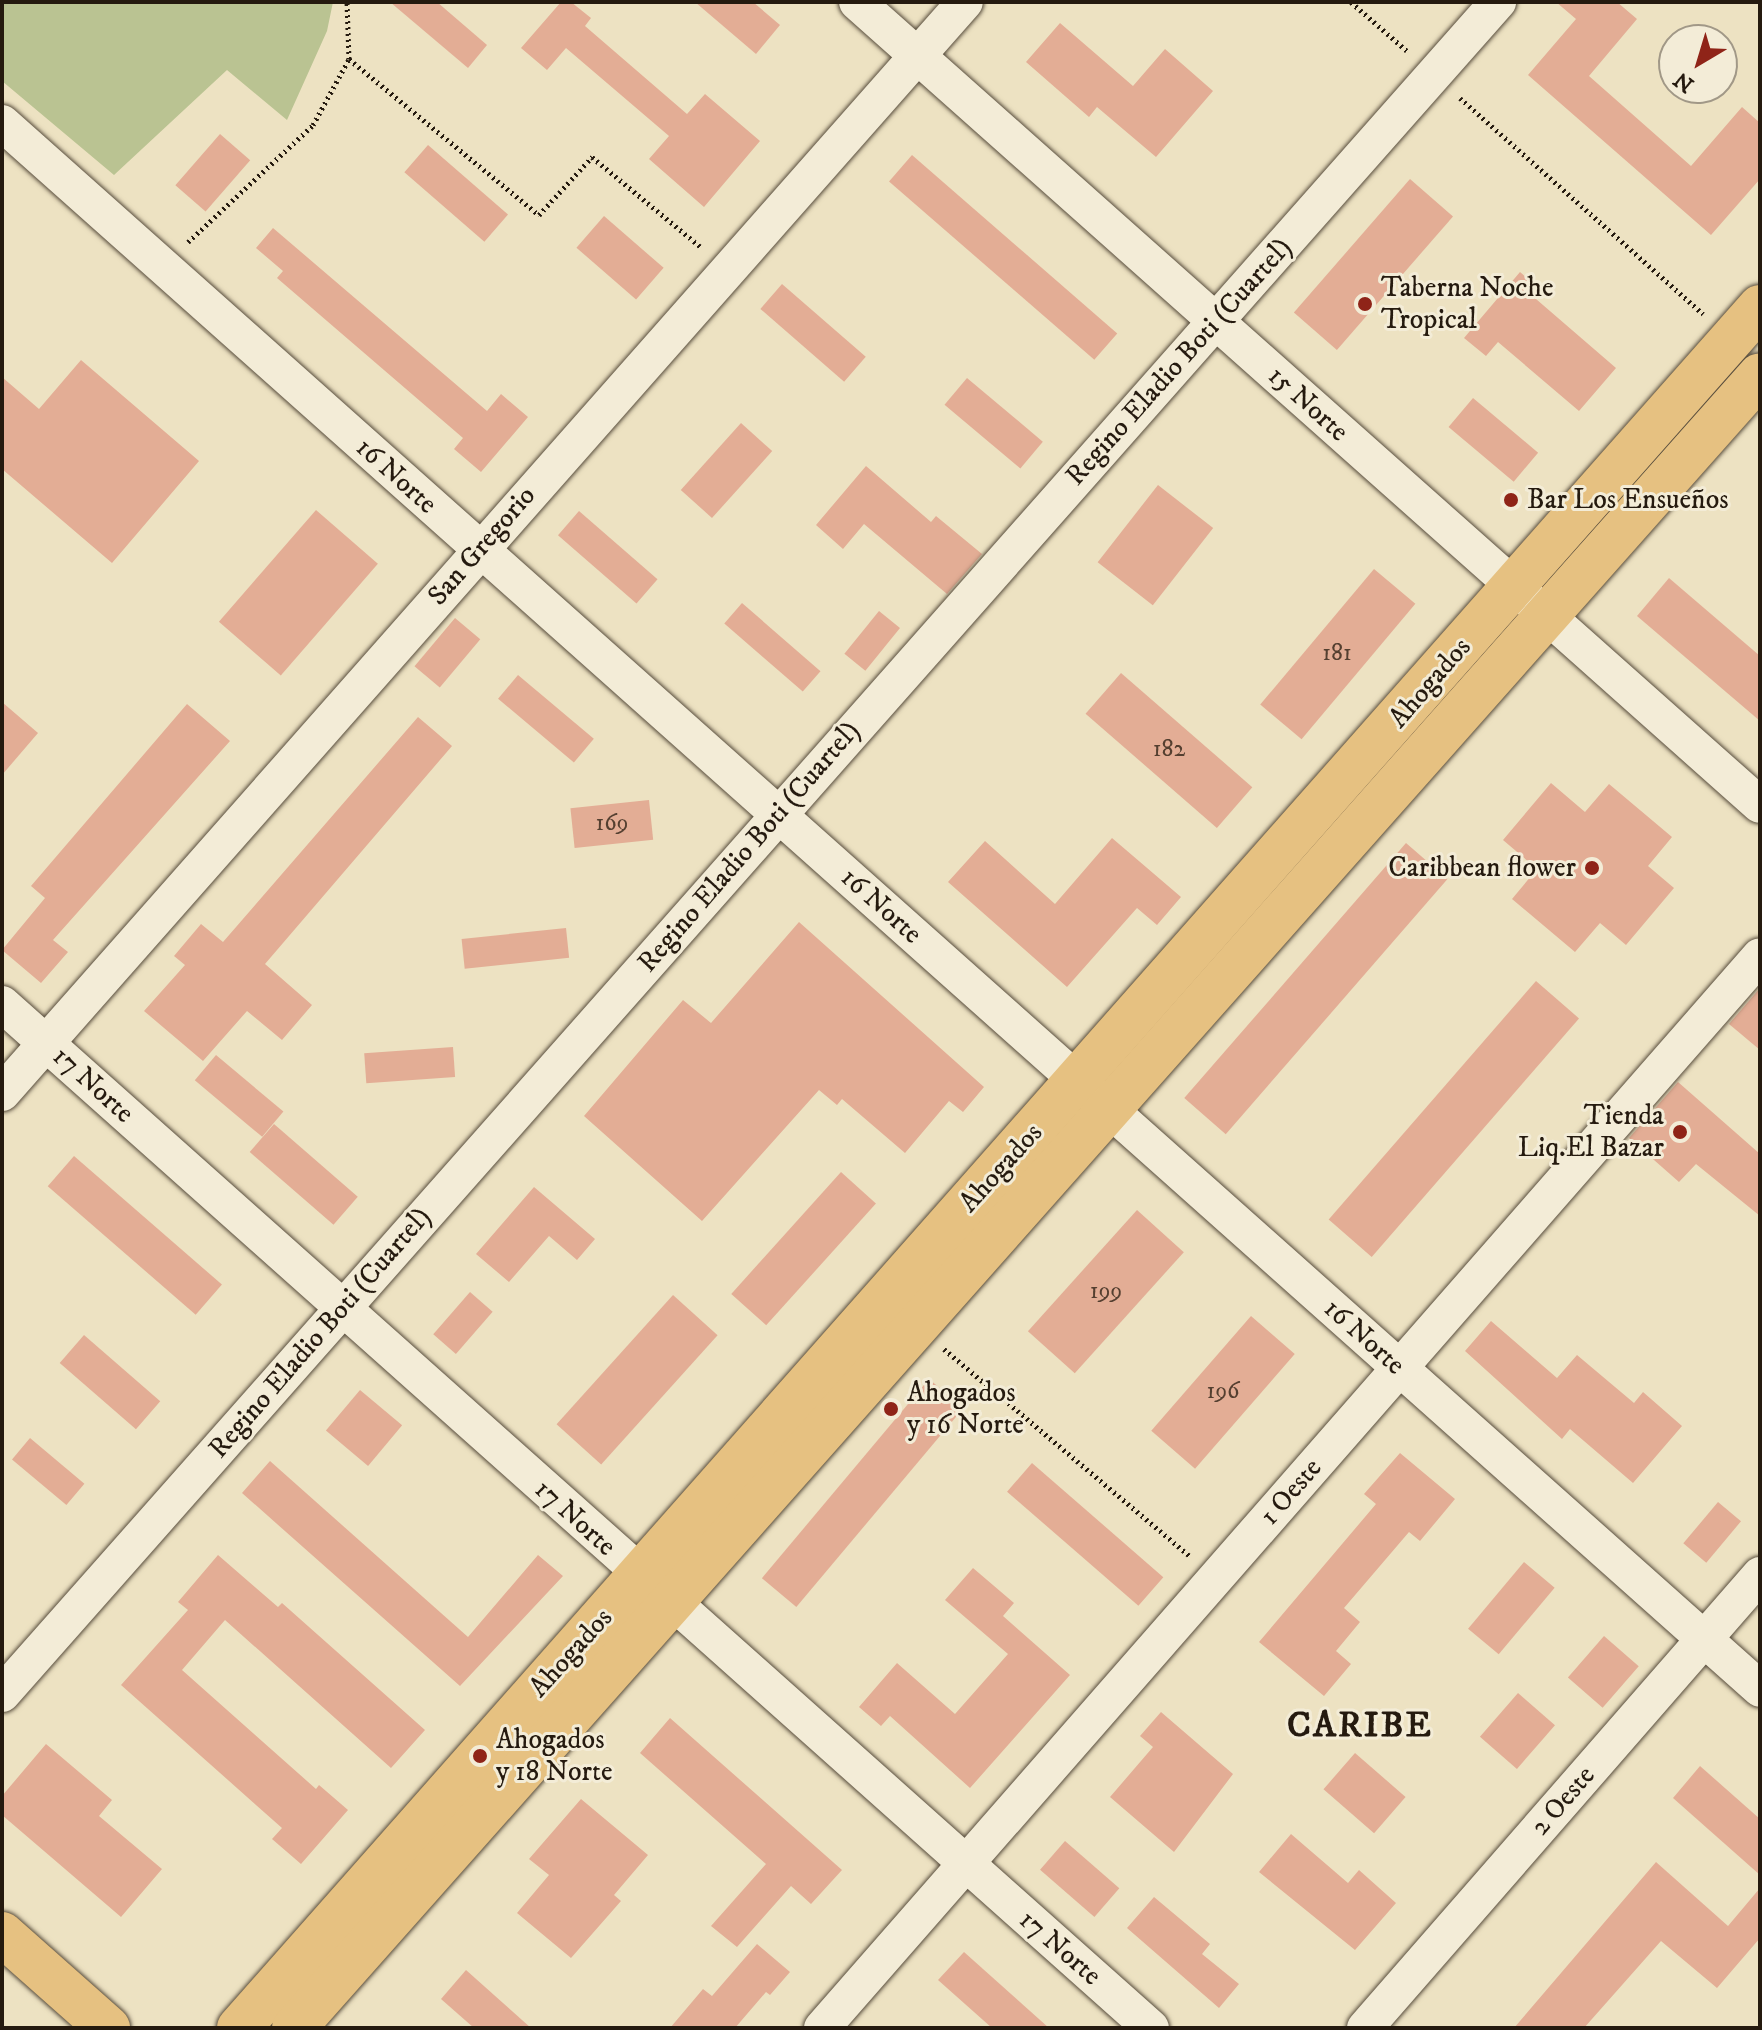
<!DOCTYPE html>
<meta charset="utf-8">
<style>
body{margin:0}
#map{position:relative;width:1762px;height:2030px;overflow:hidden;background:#ede2c2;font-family:"IM FELL DW Pica",serif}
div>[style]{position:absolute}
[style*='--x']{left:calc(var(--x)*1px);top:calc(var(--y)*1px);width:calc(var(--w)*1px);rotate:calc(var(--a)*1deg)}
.green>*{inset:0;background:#bac392}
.building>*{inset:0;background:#e3ad95;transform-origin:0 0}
.path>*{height:5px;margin-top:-2.5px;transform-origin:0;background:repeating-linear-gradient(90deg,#251a0f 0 2px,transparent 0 6px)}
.roads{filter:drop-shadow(0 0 2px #574c3c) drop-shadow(0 0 2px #574c3c)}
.minor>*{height:36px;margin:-18px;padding:0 18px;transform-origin:18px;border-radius:18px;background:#f3ecd7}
.major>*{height:44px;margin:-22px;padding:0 22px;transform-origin:22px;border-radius:22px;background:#e6c181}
.dots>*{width:22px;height:22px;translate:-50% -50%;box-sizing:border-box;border:4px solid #f3ecd7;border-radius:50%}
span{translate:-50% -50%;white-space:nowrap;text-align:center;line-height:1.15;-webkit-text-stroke:6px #f3ecd7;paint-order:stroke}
.number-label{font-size:24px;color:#543f30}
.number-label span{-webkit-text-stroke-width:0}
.poi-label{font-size:28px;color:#251a0f}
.left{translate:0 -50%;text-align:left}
.right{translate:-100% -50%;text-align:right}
.street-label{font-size:28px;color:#251a0f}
.district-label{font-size:36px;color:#251a0f;font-weight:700;letter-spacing:2px}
.frame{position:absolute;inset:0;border:4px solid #251a0f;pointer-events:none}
.north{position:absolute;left:1658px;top:24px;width:80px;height:80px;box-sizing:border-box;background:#f3ecd7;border:2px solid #a19887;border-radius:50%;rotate:218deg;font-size:22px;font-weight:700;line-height:32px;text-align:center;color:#251a0f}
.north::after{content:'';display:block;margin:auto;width:28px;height:36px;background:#8f2418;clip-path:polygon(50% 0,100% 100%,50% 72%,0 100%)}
</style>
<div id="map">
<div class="green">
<div style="clip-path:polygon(2px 2px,333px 2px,327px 31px,287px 120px,227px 70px,114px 175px,2px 81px)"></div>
</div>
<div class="building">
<div style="clip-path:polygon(390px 2px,437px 2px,487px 45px,468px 68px)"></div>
<div style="clip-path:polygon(561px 2px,571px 2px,591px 18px,585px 26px,687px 114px,705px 94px,760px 141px,704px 207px,649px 159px,669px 136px,566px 48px,547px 70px,521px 48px)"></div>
<div style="clip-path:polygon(695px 2px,753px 2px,780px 25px,756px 54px)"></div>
<div style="clip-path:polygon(1556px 2px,1617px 2px,1637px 19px,1589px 76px,1691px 166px,1742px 107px,1760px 123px,1760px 179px,1711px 235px,1528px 75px,1576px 19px)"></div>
<div style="clip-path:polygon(1060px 23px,1133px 86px,1165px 49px,1213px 91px,1156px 157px,1097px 107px,1089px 117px,1026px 62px)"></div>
<div style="left:220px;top:134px;width:40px;height:68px;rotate:41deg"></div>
<div style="left:428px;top:145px;width:106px;height:36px;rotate:41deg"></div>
<div style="left:912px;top:155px;width:272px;height:35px;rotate:41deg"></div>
<div style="left:1410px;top:179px;width:57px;height:177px;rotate:41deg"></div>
<div style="left:604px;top:216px;width:79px;height:42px;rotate:41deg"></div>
<div style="clip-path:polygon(273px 228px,487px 411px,501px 394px,528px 417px,481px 472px,454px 449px,463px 438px,277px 278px,283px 271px,256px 248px)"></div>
<div style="clip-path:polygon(1520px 272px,1542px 291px,1536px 299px,1616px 368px,1579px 411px,1498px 342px,1486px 356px,1464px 338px)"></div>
<div style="left:782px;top:284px;width:111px;height:33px;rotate:41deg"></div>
<div style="clip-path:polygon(81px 360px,199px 461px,112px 563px,2px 469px,2px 377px,39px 409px)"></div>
<div style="left:967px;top:378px;width:99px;height:35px;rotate:40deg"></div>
<div style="left:1473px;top:398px;width:85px;height:38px;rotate:40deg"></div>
<div style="left:741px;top:423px;width:42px;height:90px;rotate:42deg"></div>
<div style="clip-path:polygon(866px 466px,931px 522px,936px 516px,982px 554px,947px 594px,864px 524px,843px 549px,816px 525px)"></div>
<div style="left:1158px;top:485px;width:70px;height:98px;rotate:38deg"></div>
<div style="left:316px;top:510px;width:82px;height:148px;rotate:41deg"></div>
<div style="left:579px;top:511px;width:104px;height:32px;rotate:41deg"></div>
<div style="left:1374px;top:569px;width:54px;height:177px;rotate:40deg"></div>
<div style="clip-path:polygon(1669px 578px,1760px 656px,1760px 721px,1637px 616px)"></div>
<div style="left:742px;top:603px;width:104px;height:27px;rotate:41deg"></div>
<div style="left:879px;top:611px;width:27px;height:55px;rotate:39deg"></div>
<div style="left:455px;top:618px;width:33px;height:63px;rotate:40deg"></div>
<div style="left:1121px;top:673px;width:174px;height:54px;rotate:41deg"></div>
<div style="left:518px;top:675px;width:99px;height:31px;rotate:40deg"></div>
<div style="clip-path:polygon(2px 702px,38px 733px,2px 775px)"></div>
<div style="clip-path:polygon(187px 704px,230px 741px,53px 940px,68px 952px,41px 983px,2px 950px,45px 898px,31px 886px)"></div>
<div style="clip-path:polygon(418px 717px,452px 746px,265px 964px,312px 1005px,282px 1040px,247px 1011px,203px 1061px,144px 1011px,185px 965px,174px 956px,201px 924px,223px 942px)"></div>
<div style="clip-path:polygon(1551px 783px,1585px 812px,1609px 784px,1672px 837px,1648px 866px,1674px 888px,1626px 945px,1600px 923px,1575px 952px,1512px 899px,1537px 869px,1503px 840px)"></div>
<div style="left:649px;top:800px;width:40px;height:79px;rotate:84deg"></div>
<div style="clip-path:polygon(1112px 838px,1181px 897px,1157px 925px,1137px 908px,1067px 987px,948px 882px,985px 841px,1055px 904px)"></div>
<div style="left:1406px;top:843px;width:55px;height:338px;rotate:41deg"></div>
<div style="clip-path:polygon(799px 922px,984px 1087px,963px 1112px,949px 1101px,905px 1153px,842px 1099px,837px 1105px,819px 1090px,702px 1221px,584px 1116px,683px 1000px,711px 1023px)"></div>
<div style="left:566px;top:928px;width:30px;height:105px;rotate:84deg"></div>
<div style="left:1536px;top:981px;width:57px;height:316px;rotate:41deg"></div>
<div style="clip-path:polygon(1760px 988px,1760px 1050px,1729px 1024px)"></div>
<div style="left:453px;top:1047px;width:30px;height:89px;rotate:86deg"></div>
<div style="left:216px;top:1055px;width:88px;height:33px;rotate:40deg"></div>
<div style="clip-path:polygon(1678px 1082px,1760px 1154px,1760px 1216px,1696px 1164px,1679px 1182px,1629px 1138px)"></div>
<div style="left:274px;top:1124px;width:111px;height:37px;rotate:41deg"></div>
<div style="left:74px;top:1156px;width:196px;height:40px;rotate:41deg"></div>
<div style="left:841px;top:1172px;width:47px;height:164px;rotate:42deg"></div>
<div style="clip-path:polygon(534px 1187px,595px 1239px,577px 1260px,549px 1236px,509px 1282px,476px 1254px)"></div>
<div style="left:1137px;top:1210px;width:63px;height:163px;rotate:42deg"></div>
<div style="left:470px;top:1292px;width:30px;height:56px;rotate:41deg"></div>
<div style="left:673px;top:1295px;width:60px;height:174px;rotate:42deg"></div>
<div style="left:1251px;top:1316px;width:58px;height:152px;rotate:41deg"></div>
<div style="clip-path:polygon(1491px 1321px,1557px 1378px,1577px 1355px,1634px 1403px,1643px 1392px,1682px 1426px,1633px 1483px,1570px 1429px,1562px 1439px,1465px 1351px)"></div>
<div style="left:84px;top:1335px;width:101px;height:37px;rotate:41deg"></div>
<div style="left:929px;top:1379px;width:45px;height:260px;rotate:40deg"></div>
<div style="left:360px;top:1390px;width:55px;height:53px;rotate:40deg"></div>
<div style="left:30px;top:1438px;width:71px;height:28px;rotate:40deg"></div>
<div style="clip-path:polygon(1400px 1453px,1455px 1499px,1420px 1541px,1409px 1532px,1344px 1608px,1360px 1622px,1336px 1651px,1351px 1664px,1324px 1696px,1259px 1642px,1376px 1504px,1364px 1494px)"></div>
<div style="clip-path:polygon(270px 1461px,468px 1637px,538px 1555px,563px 1576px,460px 1686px,242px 1493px)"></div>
<div style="left:1032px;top:1463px;width:174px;height:38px;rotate:41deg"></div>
<div style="left:1718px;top:1502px;width:30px;height:54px;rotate:40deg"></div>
<div style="clip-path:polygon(218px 1555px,278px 1607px,282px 1603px,425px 1730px,391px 1768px,225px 1620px,182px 1670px,316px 1789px,319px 1785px,348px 1810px,301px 1864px,272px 1839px,282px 1828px,121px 1685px,188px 1610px,178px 1602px)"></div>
<div style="left:1524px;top:1562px;width:40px;height:87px;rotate:40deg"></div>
<div style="clip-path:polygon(973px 1568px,1014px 1603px,1003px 1616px,1070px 1675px,970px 1788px,890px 1716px,881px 1726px,859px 1707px,897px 1663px,955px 1714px,1008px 1654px,945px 1600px)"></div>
<div style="left:1604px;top:1636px;width:46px;height:55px;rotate:41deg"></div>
<div style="left:1518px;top:1693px;width:49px;height:58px;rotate:41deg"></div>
<div style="clip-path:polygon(1161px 1712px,1233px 1774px,1174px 1852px,1110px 1797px,1153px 1747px,1140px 1736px)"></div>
<div style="clip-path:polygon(670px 1718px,842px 1870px,811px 1904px,791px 1886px,737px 1947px,711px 1926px,766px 1864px,640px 1753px)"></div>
<div style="clip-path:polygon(46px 1744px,112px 1800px,99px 1816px,162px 1869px,121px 1917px,2px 1815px,2px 1796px)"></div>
<div style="left:1355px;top:1753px;width:67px;height:48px;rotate:41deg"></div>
<div style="clip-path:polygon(1700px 1766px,1760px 1819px,1760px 1875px,1673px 1798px)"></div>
<div style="clip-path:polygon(581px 1799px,648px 1855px,614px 1895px,621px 1901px,571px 1958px,517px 1913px,549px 1875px,529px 1859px)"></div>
<div style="clip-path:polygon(1291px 1834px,1348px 1883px,1359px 1870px,1396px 1903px,1355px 1950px,1259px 1872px)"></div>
<div style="left:1065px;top:1841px;width:72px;height:38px;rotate:41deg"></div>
<div style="clip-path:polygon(1656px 1862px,1728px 1926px,1760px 1888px,1760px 1938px,1717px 1988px,1661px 1941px,1584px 2028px,1514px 2028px)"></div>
<div style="clip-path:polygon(1154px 1897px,1210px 1944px,1202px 1954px,1239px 1984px,1219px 2008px,1127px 1928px)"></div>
<div style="clip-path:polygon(757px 1944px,790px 1972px,770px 1995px,766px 1992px,735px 2028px,670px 2028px,703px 1989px,712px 1996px)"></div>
<div style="clip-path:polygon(964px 1952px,1049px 2028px,992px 2028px,938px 1980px)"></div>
<div style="clip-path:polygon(466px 1970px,531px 2028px,474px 2028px,441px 1999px)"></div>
</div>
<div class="path">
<div style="--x:1351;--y:2;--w:74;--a:41.2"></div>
<div style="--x:349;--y:59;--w:246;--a:39.4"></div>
<div style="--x:539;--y:215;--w:79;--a:-47.6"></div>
<div style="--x:592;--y:157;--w:143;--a:39.6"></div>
<div style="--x:1460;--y:98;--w:325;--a:41.6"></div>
<div style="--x:188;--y:242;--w:171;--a:-43.1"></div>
<div style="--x:313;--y:125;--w:75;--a:-61.4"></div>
<div style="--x:349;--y:59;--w:57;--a:-92"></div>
<div style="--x:944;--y:1349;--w:323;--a:40.1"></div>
</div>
<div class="roads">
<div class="minor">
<div style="--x:857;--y:2;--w:1208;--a:41.65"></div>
<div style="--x:2;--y:123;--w:2354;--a:41.69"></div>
<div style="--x:2;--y:1004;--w:1539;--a:41.71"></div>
<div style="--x:2;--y:1093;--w:1455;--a:-48.57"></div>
<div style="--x:2;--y:1694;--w:2259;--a:-48.52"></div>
<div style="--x:822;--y:2028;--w:1424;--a:-48.81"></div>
<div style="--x:1365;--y:2028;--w:601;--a:-48.91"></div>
</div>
<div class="major">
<div style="--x:2;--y:1934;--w:142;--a:41.6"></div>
<div style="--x:239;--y:2028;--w:2297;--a:-48.53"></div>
<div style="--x:294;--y:2028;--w:2209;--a:-48.43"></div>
</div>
</div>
<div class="dots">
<div style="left:1365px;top:304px;background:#8f2418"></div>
<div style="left:1511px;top:500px;background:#8f2418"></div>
<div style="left:1592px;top:868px;background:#8f2418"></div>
<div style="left:1680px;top:1132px;background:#8f2418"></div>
<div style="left:891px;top:1409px;background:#8f2418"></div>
<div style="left:480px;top:1756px;background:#8f2418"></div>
</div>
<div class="number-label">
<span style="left:1337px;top:654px">181</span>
<span style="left:1169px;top:750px">182</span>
<span style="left:612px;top:824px">169</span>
<span style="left:1106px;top:1292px">199</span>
<span style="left:1223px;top:1392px">196</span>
</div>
<div class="poi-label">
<span class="left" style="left:1381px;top:304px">Taberna Noche<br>Tropical</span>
<span class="left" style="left:1527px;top:500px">Bar Los Ensueños</span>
<span class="right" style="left:1576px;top:868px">Caribbean flower</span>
<span class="right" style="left:1664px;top:1132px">Tienda<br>Liq.El Bazar</span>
<span class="left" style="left:907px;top:1409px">Ahogados<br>y 16 Norte</span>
<span class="left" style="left:496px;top:1756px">Ahogados<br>y 18 Norte</span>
</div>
<div class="street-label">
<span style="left:1179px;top:362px;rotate:-48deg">Regino Eladio Boti (Cuartel)</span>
<span style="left:1308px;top:404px;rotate:42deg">15 Norte</span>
<span style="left:396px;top:476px;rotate:42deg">16 Norte</span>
<span style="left:482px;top:546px;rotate:-49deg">San Gregorio</span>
<span style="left:1430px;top:683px;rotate:-49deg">Ahogados</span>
<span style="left:749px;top:847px;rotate:-49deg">Regino Eladio Boti (Cuartel)</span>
<span style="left:881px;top:906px;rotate:42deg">16 Norte</span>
<span style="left:93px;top:1085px;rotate:42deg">17 Norte</span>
<span style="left:1001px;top:1168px;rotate:-48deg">Ahogados</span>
<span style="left:320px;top:1333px;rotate:-49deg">Regino Eladio Boti (Cuartel)</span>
<span style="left:1364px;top:1337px;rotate:42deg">16 Norte</span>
<span style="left:1291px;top:1492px;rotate:-49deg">1 Oeste</span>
<span style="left:575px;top:1518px;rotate:42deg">17 Norte</span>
<span style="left:571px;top:1653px;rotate:-48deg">Ahogados</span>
<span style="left:1563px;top:1801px;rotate:-49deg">2 Oeste</span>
<span style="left:1060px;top:1948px;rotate:41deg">17 Norte</span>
</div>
<div class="district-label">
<span style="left:1360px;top:1726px">CARIBE</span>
</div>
<div class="frame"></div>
<div class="north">N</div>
</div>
